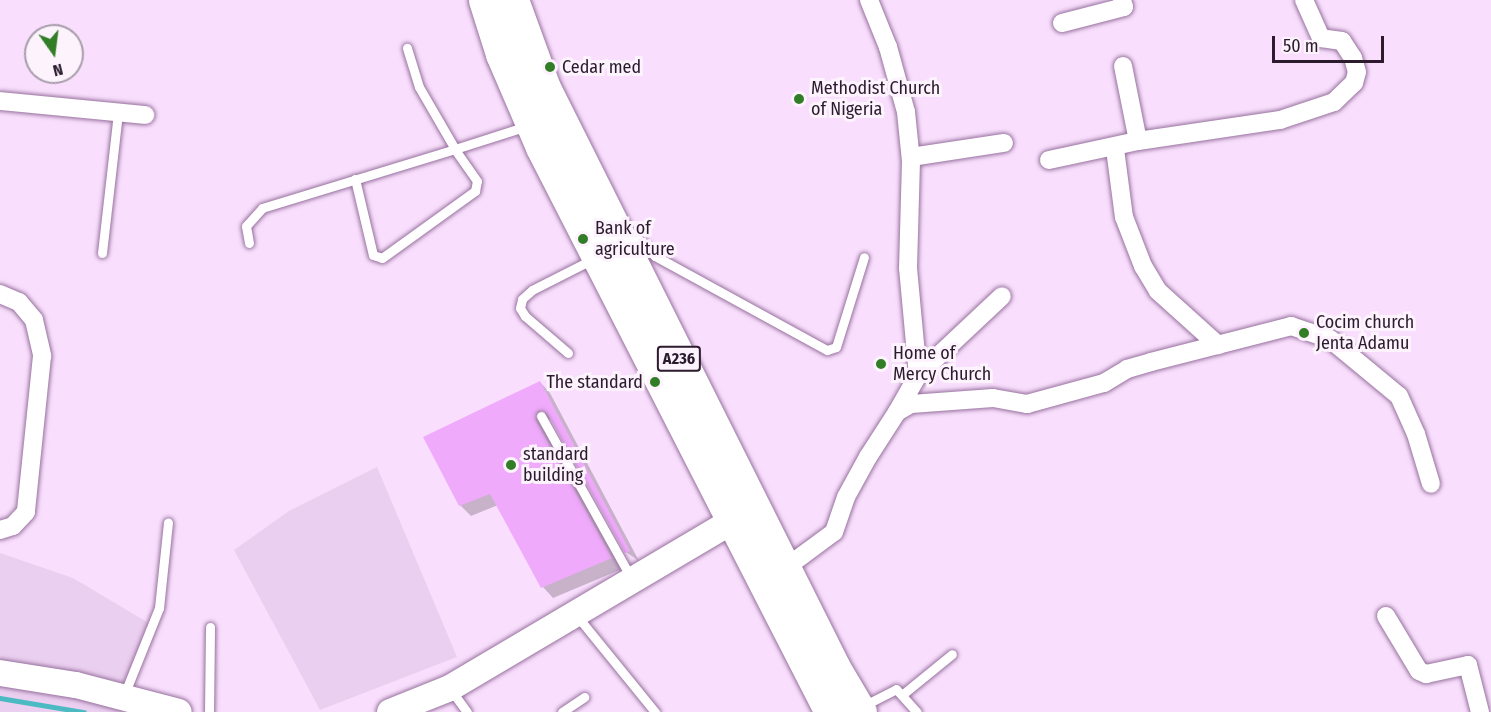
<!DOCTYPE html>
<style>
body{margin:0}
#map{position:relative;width:1491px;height:712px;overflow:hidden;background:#f9dffd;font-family:"Fira Sans Condensed",sans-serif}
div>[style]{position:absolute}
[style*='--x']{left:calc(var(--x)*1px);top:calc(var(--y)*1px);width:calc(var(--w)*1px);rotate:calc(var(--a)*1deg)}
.built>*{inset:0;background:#ebcff0}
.shadow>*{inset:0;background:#0003}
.stream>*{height:4.5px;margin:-2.25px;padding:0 2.25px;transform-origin:2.25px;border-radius:2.25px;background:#4cbac2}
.building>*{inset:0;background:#efaafb}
.roads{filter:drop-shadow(0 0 2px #97719e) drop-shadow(0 0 2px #97719e)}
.lane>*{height:9px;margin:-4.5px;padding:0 4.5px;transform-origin:4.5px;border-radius:4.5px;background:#fff}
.street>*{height:18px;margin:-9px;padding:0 9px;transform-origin:9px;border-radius:9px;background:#fff}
.secondary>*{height:26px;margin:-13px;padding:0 13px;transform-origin:13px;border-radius:13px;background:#fff}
.highway>*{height:33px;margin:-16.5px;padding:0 16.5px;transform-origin:16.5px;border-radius:16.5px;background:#fff}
.dots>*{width:16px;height:16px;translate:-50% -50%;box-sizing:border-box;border:3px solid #fcf3fd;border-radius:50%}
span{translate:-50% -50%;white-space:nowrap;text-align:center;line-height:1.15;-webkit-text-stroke:6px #fcf3fd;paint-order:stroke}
.shield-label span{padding:2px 4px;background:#fcf3fd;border:2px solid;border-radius:4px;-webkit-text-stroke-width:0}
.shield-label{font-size:16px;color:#2b1b2d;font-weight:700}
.poi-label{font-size:18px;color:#2b1b2d}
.left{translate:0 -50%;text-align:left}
.right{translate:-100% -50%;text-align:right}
.north{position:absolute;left:24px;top:24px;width:60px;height:60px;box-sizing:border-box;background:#fcf3fd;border:2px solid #a89daa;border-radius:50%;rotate:166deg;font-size:16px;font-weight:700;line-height:24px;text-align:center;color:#2b1b2d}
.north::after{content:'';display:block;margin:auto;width:21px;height:27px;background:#317e26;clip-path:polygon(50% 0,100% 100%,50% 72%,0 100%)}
.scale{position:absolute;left:1272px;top:36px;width:112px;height:27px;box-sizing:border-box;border:3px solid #2b1b2d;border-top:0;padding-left:8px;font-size:18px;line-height:21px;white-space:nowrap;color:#2b1b2d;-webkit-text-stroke:4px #fcf3fd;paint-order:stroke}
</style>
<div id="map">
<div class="built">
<div style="clip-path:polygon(377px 467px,457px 657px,320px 710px,234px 550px,289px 511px)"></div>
<div style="clip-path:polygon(0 553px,73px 578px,152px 625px,124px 712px,0 712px)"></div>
</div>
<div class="shadow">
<div style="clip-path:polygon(540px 382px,550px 393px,639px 561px,626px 552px,553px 421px,549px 419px,545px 431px,622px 569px,553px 598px,543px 587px,498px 505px,471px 516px,460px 505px)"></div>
</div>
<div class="stream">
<div style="--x:0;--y:698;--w:85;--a:9.5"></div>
</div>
<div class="building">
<div style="clip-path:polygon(540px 381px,630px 551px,625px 553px,547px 413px,538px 410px,535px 419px,612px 558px,541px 588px,490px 494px,459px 506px,423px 437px)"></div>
</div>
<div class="roads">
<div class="lane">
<div style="--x:355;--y:179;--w:78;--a:76.7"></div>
<div style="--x:373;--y:255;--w:9;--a:18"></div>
<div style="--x:382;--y:258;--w:115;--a:-35.8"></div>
<div style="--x:475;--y:191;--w:10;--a:-79"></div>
<div style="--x:477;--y:181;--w:39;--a:-125"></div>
<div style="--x:455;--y:149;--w:76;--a:-17.7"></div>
<div style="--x:628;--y:240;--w:10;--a:-6"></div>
<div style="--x:638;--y:239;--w:24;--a:45"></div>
<div style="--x:655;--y:256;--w:196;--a:28.7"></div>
<div style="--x:827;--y:350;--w:9;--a:-18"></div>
<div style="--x:836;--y:347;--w:94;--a:-72.7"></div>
<div style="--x:249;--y:243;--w:17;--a:-100"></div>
<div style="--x:246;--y:226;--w:24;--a:-48"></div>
<div style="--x:262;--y:208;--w:202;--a:-17"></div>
<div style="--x:455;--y:149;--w:72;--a:-120.1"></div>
<div style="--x:419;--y:87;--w:41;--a:-107.1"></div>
<div style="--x:102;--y:253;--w:141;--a:-83.5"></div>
<div style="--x:568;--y:353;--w:57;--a:-139.3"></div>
<div style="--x:525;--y:316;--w:9;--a:-122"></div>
<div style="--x:520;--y:308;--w:9;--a:-77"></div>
<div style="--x:522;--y:299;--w:13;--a:-42"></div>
<div style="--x:532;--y:290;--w:68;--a:-26.9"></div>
<div style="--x:541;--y:416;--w:185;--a:60.9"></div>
<div style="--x:577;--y:616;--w:124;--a:50.9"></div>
<div style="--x:451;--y:690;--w:27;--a:54"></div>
<div style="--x:903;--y:694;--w:63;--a:-39.2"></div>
<div style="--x:124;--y:695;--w:94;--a:-68.1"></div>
<div style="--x:159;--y:608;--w:86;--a:-84"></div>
<div style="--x:863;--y:706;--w:37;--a:-27"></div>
<div style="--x:896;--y:689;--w:31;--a:48"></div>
<div style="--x:209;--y:712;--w:85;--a:-89.3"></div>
<div style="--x:562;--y:712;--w:27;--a:-34"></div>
</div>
<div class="street">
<div style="--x:869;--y:0;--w:51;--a:68"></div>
<div style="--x:888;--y:47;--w:67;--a:74.5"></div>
<div style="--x:906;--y:112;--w:49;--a:84.2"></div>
<div style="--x:911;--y:161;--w:107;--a:91.6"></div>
<div style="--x:908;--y:268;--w:107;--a:84.7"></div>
<div style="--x:1062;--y:23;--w:64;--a:-14.5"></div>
<div style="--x:1124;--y:7;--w:7;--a:-106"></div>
<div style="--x:1123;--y:66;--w:76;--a:78.7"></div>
<div style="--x:0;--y:101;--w:146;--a:5.5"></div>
<div style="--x:1115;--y:149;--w:69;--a:82.5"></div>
<div style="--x:1124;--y:217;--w:53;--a:68.8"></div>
<div style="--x:1143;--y:266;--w:29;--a:59"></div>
<div style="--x:1158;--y:291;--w:81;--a:42"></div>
<div style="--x:911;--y:157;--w:94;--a:-8.6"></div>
<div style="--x:1049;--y:160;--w:91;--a:-12.1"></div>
<div style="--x:1138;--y:141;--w:144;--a:-8.4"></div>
<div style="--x:1280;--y:120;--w:57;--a:-18.4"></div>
<div style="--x:1334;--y:102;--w:28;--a:-44"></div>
<div style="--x:1354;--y:83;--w:11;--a:-75"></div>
<div style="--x:1357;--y:72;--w:15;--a:-106"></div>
<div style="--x:1353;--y:58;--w:20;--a:-123"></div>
<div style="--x:1342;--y:41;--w:21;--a:-172"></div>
<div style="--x:1321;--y:38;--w:42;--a:-114.1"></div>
<div style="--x:0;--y:294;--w:21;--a:23"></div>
<div style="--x:19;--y:302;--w:23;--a:50"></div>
<div style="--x:34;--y:320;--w:37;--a:77"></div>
<div style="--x:42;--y:356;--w:157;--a:95.9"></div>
<div style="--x:26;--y:512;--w:19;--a:133"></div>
<div style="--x:13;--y:526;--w:14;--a:163"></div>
<div style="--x:897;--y:412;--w:43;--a:-60.4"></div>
<div style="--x:918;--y:375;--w:115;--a:-43.2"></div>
<div style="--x:784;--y:569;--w:62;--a:-36.5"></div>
<div style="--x:834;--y:532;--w:37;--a:-71"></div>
<div style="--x:846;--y:497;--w:46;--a:-61.2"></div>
<div style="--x:868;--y:457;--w:54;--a:-57.2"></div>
<div style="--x:897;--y:412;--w:16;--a:-30"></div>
<div style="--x:911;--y:404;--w:82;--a:-4.2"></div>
<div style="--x:993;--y:398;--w:35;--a:10"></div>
<div style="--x:1027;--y:404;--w:80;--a:-15.3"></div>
<div style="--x:1104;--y:383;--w:27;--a:-31"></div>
<div style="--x:1127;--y:369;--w:25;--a:-16"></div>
<div style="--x:1151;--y:362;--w:145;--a:-14.4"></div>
<div style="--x:1291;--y:326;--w:41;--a:18.4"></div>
<div style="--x:1330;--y:339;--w:89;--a:39.6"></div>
<div style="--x:1399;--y:396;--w:42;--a:65.9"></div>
<div style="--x:1416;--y:434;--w:52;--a:73.3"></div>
<div style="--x:1386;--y:616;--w:64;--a:59"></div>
<div style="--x:1419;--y:671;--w:8;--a:23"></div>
<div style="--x:1426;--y:674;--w:43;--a:-12.1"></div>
<div style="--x:1468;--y:665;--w:49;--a:75.7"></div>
</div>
<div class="secondary">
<div style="--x:0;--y:673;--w:77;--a:9"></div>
<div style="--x:76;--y:685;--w:106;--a:14.7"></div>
<div style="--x:390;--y:712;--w:65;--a:-21.8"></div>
<div style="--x:450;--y:688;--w:328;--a:-30.6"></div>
</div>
<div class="highway">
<div style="--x:485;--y:0;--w:57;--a:72.5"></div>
<div style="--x:502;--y:54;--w:101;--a:66.7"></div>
<div style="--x:542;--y:147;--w:635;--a:62.91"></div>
<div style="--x:512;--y:0;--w:94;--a:70"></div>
<div style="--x:544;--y:88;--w:648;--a:63.43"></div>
<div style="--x:834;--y:668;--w:51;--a:59.4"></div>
</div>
</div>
<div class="dots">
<div style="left:550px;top:67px;background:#317e26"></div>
<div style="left:799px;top:99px;background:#317e26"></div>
<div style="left:583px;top:239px;background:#317e26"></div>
<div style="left:1304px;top:333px;background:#317e26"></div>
<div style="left:881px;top:364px;background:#317e26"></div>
<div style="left:655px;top:382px;background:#317e26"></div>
<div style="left:511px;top:465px;background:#317e26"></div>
</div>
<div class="shield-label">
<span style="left:679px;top:359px">A236</span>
</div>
<div class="poi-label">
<span class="left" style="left:562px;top:67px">Cedar med</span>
<span class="left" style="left:811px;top:99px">Methodist Church<br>of Nigeria</span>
<span class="left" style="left:595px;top:239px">Bank of<br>agriculture</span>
<span class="left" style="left:1316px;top:333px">Cocim church<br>Jenta Adamu</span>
<span class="left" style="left:893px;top:364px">Home of<br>Mercy Church</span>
<span class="right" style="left:643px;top:382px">The standard</span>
<span class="left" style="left:523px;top:465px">standard<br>building</span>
</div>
<div class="north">N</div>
<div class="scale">50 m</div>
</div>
